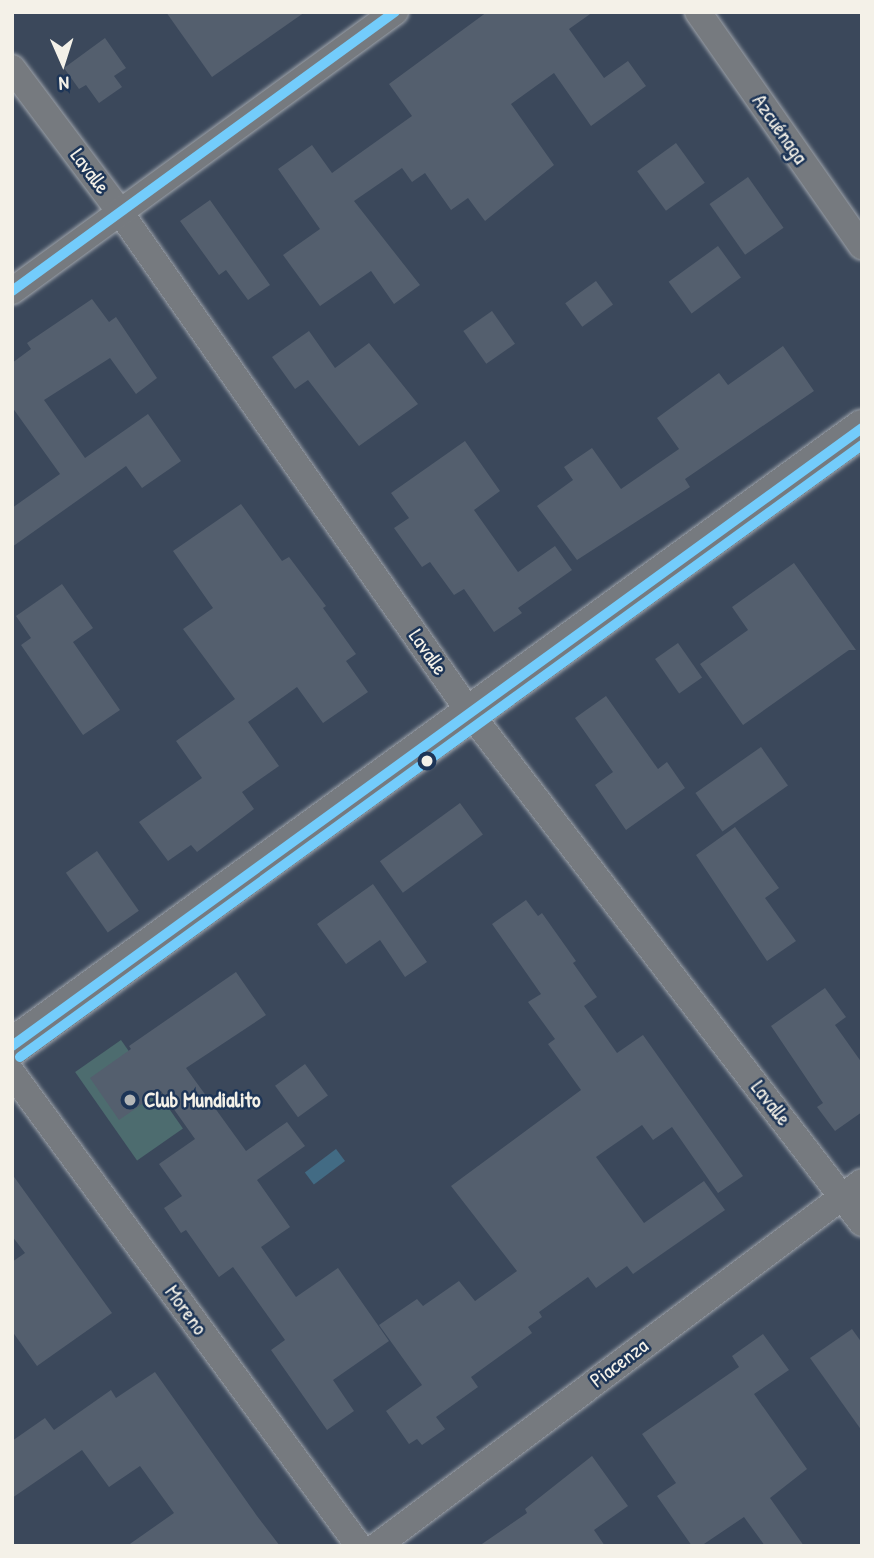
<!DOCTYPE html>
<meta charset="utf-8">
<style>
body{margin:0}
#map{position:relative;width:874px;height:1558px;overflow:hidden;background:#3b485b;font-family:"Patrick Hand",sans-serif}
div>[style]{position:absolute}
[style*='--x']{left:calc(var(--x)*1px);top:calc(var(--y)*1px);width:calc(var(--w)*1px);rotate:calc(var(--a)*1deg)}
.green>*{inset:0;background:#4d6c6f;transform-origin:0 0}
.water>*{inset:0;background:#426b84;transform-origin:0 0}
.building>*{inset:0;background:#545f6e;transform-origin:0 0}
.roads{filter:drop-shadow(0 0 2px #9fa4ab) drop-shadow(0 0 2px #9fa4ab)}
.street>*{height:26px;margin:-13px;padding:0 13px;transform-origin:13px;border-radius:13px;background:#767a7f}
.secondary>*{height:37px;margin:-18.5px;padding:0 18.5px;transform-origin:18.5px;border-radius:18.5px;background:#767a7f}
.bus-1>*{height:10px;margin:-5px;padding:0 5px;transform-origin:5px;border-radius:5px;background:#73ccfb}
.bus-2>*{height:10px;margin:-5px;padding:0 5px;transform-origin:5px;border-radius:5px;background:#73ccfb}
.dots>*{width:19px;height:19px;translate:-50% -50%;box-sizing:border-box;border:4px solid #1d3557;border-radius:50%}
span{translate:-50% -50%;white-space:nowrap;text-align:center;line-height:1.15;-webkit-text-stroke:5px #1d3557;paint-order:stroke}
.street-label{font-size:21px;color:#f4f1e8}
.poi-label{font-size:21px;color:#f4f1e8;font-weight:700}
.left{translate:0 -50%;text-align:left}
.frame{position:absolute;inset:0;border:14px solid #f4f1e8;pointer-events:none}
.north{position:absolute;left:28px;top:28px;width:70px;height:70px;-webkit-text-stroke:5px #1d3557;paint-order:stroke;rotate:177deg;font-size:19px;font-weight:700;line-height:28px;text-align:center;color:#f4f1e8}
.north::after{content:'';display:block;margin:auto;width:24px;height:32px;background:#f4f1e8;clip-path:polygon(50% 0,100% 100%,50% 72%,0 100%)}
</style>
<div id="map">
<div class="green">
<div style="left:121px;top:1040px;width:108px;height:56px;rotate:55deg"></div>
</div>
<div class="water">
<div style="left:336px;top:1149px;width:15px;height:39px;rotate:53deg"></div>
</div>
<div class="building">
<div style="clip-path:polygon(166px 12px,305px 12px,212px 77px)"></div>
<div style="clip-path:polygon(487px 12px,593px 12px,569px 29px,604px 78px,628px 61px,646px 86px,591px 126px,554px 73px,511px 104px,554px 165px,485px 221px,468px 198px,451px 210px,425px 173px,412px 182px,402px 168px,354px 201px,420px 285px,394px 304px,371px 271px,320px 306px,283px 255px,320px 229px,278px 169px,312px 145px,332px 173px,412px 116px,389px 84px)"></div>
<div style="clip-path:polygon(105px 38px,126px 68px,114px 76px,122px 87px,99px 103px,86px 85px,79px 89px,64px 68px)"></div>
<div style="left:676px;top:143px;width:49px;height:48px;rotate:54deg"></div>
<div style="left:748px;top:177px;width:62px;height:47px;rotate:55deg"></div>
<div style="clip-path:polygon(210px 200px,270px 285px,248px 300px,226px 270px,219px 275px,180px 221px)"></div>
<div style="left:718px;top:246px;width:39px;height:61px;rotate:54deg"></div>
<div style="left:596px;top:281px;width:29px;height:38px;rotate:54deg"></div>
<div style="clip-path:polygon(92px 299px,109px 322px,116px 317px,157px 378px,136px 394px,110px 358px,44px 400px,85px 458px,148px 414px,181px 461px,142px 488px,126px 466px,12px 547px,12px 508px,60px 474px,12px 407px,12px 363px,31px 349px,27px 343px)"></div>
<div style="left:492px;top:311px;width:40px;height:35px;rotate:55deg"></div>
<div style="clip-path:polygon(309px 331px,335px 368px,369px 343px,418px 404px,359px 446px,308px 380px,295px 389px,272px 357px)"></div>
<div style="clip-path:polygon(783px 346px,814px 391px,685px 479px,690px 487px,577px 560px,537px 506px,573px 480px,564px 467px,592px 448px,621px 489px,679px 449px,657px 418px,719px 373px,728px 385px)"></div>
<div style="clip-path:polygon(465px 441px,500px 491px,474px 510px,518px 572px,555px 546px,572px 570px,518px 608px,522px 613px,494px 632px,464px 589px,454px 595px,430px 562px,422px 567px,394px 528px,409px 518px,391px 493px)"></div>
<div style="clip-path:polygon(241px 504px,282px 561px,289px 557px,326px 606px,323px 608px,356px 654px,346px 661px,368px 692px,323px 723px,297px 687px,248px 722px,279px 766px,242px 792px,254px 809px,197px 852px,191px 845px,168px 861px,139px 822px,202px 778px,176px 741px,235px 699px,183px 629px,213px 608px,173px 551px)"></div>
<div style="clip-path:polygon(794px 563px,856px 650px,849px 650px,743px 725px,700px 664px,748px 630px,732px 607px)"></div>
<div style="clip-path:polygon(62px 584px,93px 628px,73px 642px,120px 710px,83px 735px,21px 645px,31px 638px,16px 616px)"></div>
<div style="left:678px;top:643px;width:42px;height:28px;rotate:55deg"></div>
<div style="clip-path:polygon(606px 696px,658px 769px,667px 762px,685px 788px,626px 830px,595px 785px,613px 772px,575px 718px)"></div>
<div style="left:761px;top:747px;width:47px;height:80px;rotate:55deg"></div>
<div style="left:460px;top:803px;width:39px;height:99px;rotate:54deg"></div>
<div style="clip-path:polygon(735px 827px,779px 888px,765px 898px,796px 941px,767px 961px,696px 855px)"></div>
<div style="left:97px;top:851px;width:73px;height:38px;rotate:55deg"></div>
<div style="clip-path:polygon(373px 884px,427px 962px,405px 977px,380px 940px,346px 964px,317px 924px)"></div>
<div style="clip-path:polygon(526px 900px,538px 916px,542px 913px,576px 961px,573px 963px,597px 997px,584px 1006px,617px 1053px,643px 1035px,743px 1176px,718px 1193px,672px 1127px,653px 1140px,642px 1125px,596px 1157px,644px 1223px,704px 1181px,725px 1210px,633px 1274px,627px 1266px,596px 1288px,588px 1277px,539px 1312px,542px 1317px,528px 1327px,532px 1333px,471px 1377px,478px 1387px,436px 1417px,445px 1429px,422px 1445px,417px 1439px,409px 1444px,386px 1411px,422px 1385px,379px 1325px,417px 1299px,423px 1306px,459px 1281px,475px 1301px,517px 1271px,451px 1186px,581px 1090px,548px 1044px,555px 1039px,528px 1002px,541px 994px,492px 924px)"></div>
<div style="clip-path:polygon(236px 972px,266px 1015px,186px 1068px,246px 1151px,287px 1122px,305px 1146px,257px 1180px,290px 1227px,261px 1247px,296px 1297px,338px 1268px,389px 1341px,333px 1380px,354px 1411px,327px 1430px,271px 1350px,285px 1340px,233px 1267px,219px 1277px,186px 1230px,181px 1233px,164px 1208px,182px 1196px,159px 1164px,195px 1139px,161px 1091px,119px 1120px,90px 1078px,131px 1049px,129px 1046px)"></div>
<div style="clip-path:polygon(825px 988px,846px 1017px,835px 1025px,862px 1063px,862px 1112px,835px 1131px,817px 1107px,823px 1103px,771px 1026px)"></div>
<div style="left:305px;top:1064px;width:39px;height:37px;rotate:54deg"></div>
<div style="clip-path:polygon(12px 1174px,112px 1313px,37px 1366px,12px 1331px,12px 1262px,25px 1253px,12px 1236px)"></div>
<div style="clip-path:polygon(852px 1329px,862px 1343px,862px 1431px,810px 1358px)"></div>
<div style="clip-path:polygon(763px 1334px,789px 1370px,754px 1394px,807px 1469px,770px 1498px,804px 1546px,765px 1546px,744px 1517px,701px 1546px,692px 1546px,657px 1496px,676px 1483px,642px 1434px,739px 1367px,732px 1356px)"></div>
<div style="clip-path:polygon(155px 1372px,257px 1516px,280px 1546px,127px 1546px,174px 1513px,140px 1466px,109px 1487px,82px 1450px,12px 1498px,12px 1441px,45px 1418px,54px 1430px,111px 1390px,116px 1398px)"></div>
<div style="clip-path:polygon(592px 1456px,628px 1506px,594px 1530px,605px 1546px,479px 1546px,527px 1513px,525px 1509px)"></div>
</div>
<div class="roads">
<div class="street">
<div style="--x:698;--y:12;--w:286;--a:55"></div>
<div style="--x:12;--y:68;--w:180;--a:53.1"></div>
<div style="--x:120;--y:212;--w:611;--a:55.06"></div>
<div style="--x:470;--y:713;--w:643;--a:52.45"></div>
<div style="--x:12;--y:291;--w:474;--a:-36.1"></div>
<div style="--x:12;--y:1073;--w:587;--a:53.74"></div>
<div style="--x:377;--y:1546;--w:606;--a:-36.89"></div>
</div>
<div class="secondary">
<div style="--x:12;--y:1046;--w:1051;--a:-36.02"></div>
</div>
</div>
<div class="bus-1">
<div style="--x:12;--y:291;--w:474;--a:-36.1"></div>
<div style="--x:12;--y:1046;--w:1051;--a:-36.02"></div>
</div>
<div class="bus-2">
<div style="--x:20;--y:1057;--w:1041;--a:-36.01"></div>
</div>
<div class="dots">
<div style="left:427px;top:761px;background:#f4f1e8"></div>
<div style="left:130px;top:1100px;background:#b3b6b7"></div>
</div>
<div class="street-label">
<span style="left:780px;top:129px;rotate:55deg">Azcuénaga</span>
<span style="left:90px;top:171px;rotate:53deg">Lavalle</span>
<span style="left:428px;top:652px;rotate:55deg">Lavalle</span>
<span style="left:771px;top:1103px;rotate:52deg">Lavalle</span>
<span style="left:186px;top:1310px;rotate:54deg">Moreno</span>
<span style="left:619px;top:1363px;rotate:-37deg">Piacenza</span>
</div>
<div class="poi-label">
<span class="left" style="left:144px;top:1100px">Club Mundialito</span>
</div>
<div class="frame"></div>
<div class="north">N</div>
</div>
